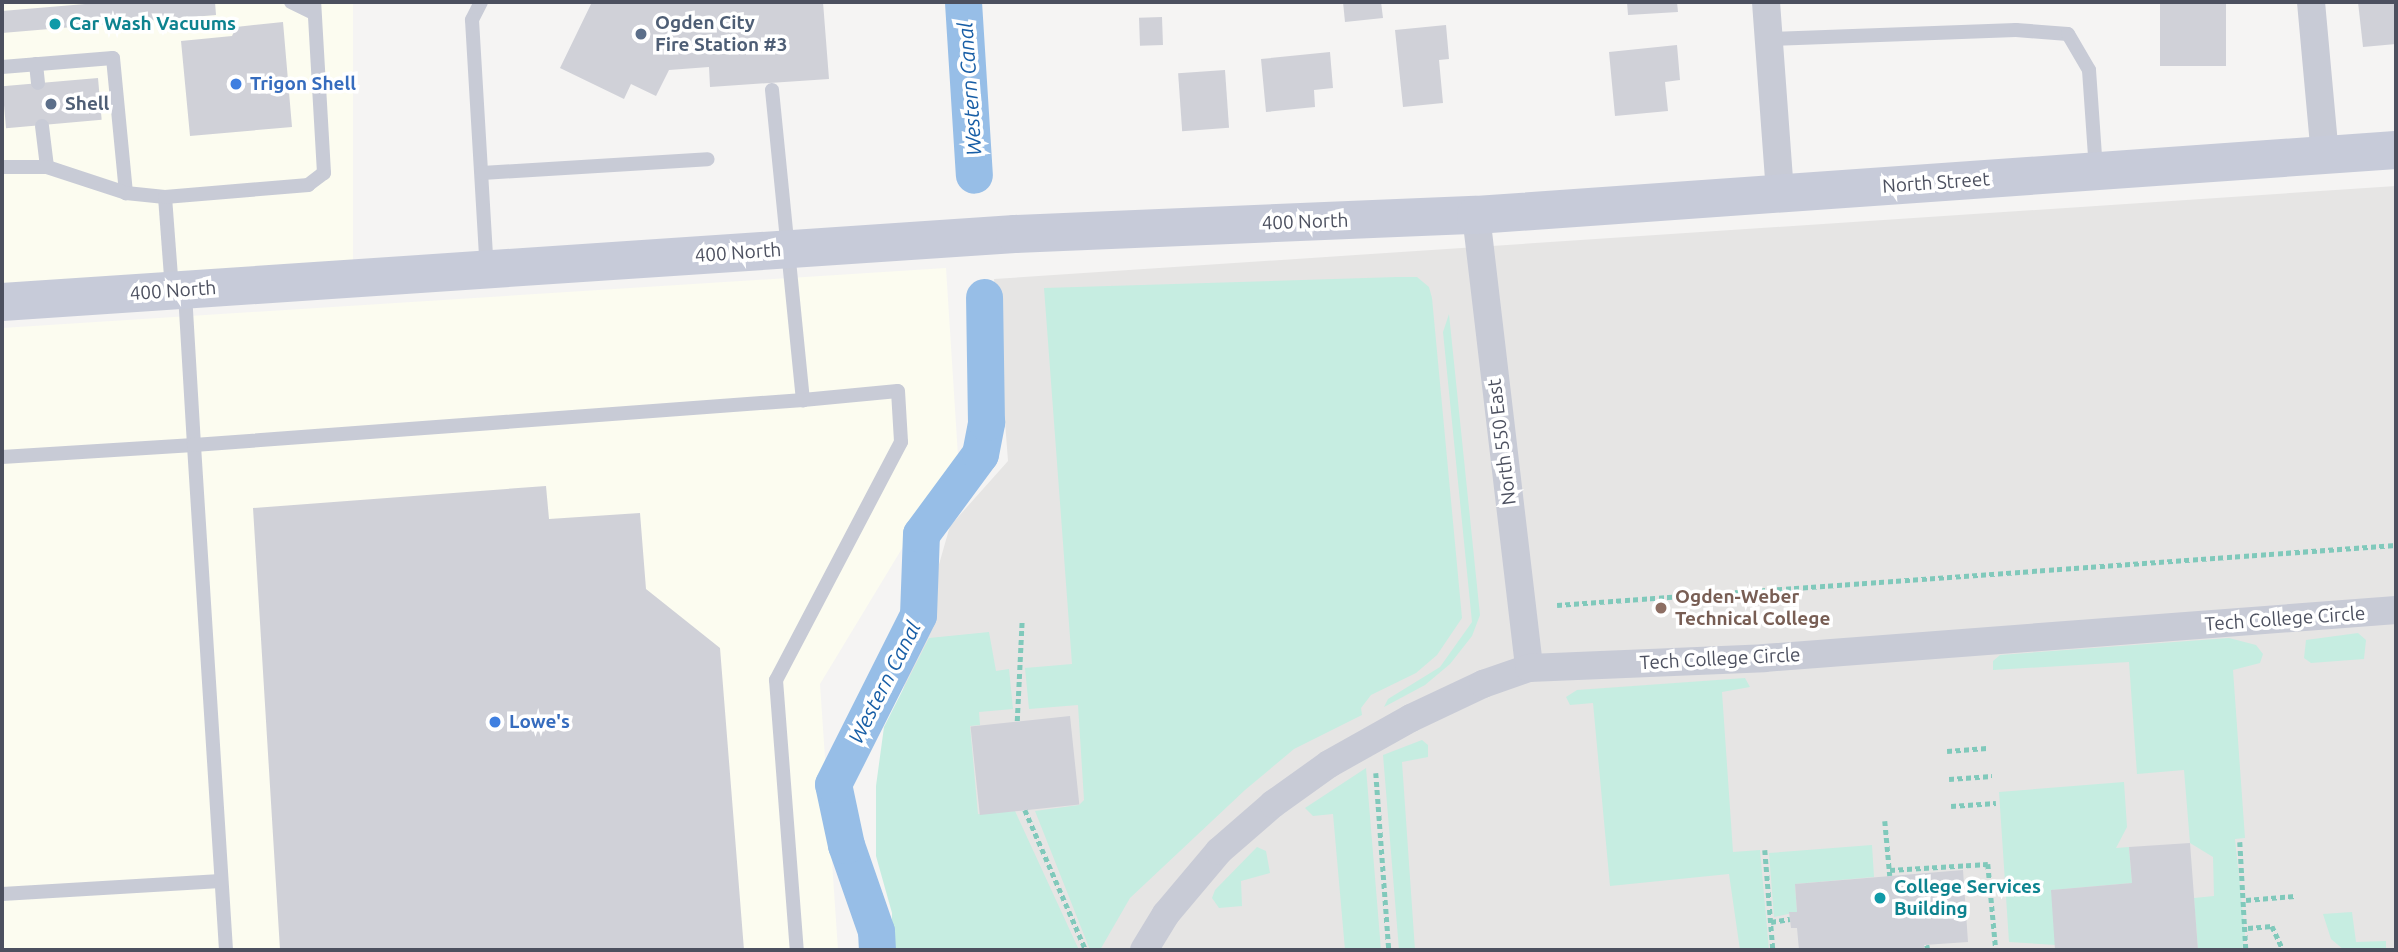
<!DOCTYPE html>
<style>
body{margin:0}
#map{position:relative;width:2398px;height:952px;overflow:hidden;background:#f5f4f3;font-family:Ubuntu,sans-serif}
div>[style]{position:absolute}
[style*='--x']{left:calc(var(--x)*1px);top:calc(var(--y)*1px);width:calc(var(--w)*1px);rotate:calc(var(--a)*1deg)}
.commercial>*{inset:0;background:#fcfcf0;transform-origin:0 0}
.education>*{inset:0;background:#e6e5e4}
.green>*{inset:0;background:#c6ede1}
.canal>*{height:37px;margin:-18.5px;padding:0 18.5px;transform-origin:18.5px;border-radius:18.5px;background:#97bee7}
.building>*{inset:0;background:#d0d1d8;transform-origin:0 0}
.path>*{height:4.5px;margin-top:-2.25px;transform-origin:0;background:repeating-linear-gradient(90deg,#80c9bb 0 5px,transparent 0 8.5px)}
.service>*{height:14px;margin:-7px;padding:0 7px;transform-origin:7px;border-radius:7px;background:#c8cbd6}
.minor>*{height:28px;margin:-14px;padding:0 14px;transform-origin:14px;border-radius:14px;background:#c8cbd6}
.secondary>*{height:38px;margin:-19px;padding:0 19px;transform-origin:19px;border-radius:19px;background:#c7cbd9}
.dots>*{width:19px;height:19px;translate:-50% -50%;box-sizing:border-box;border:4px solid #fff;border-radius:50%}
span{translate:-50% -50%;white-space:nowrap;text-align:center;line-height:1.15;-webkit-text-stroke:7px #fff;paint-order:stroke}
.service-label{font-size:19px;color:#4e5e75;font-weight:700}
.left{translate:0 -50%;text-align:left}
.culture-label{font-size:19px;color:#0d838f;font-weight:700}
.shop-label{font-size:19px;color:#366cbe;font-weight:700}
.street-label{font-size:19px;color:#4c505f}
.education-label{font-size:19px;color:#785e54;font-weight:700}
.water-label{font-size:21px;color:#185ea6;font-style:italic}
.frame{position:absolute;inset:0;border:4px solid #4c505f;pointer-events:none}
</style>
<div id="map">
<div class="commercial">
<div style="left:2px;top:2px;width:351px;height:284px"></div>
<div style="clip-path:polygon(946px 268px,958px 456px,820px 684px,838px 950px,2px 950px,2px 328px)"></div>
</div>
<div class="education">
<div style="clip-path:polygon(2396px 186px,2396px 950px,916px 950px,903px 690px,950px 526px,1008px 461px,994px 279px)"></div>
</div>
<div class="green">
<div style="clip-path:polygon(1397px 277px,1417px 277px,1429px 287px,1432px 298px,1462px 618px,1437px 655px,1416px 673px,1371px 695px,1361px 708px,1362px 715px,1294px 749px,1245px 790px,1130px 898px,1100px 950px,1090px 950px,1035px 811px,1079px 805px,1084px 800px,1078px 705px,1029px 709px,1025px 668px,1072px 664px,1044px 288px)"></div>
<div style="clip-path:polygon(1449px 314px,1480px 615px,1472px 636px,1450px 664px,1425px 685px,1384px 707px,1388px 699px,1440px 667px,1472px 622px,1443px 332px)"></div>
<div style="clip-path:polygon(989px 632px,996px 671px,1009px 669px,1013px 709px,979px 712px,980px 725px,970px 726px,978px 814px,1015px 811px,1079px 950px,892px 950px,892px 913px,876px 856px,876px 786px,884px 727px,929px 638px)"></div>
<div style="clip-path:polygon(2358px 633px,2366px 640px,2364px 659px,2311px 663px,2304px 658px,2306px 640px)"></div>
<div style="clip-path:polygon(2229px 638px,2256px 645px,2263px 654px,2260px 663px,2233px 670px,2245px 838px,2235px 839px,2245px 934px,2242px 950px,2198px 950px,2194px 898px,2214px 896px,2213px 857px,2190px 843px,2184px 770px,2137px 774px,2129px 662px,1993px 670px,1993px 661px,2000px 655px)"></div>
<div style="clip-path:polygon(1745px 678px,1750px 687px,1722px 692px,1733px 852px,1760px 850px,1769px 950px,1740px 950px,1729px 874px,1610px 886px,1593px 703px,1570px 705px,1566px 697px,1577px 690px)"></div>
<div style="clip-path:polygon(1422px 740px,1428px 745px,1428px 757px,1402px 762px,1415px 950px,1399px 950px,1383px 755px)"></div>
<div style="clip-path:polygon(1366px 768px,1381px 950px,1345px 950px,1333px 814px,1313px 816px,1305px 808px)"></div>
<div style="clip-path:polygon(2124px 782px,2127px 827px,2116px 848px,2129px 847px,2132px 883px,2052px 890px,2056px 945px,2009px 942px,1999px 792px)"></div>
<div style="clip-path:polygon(1872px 845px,1874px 877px,1795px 884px,1797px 912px,1774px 917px,1769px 853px)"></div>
<div style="clip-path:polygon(1257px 847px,1266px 851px,1270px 873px,1241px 881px,1242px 906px,1219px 908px,1212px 898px,1215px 890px)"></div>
<div style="clip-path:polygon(2352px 912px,2356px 942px,2386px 941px,2386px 950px,2344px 950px,2331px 939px,2323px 914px)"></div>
</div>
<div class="canal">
<div style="--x:963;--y:2;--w:173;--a:86.4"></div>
<div style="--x:877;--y:950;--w:19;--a:-93"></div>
<div style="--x:876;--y:931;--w:91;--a:-109.2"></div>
<div style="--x:846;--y:845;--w:62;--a:-102"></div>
<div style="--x:833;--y:784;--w:189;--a:-63.3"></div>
<div style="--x:918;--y:615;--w:81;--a:-87.9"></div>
<div style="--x:921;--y:534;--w:99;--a:-53.6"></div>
<div style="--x:980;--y:454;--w:33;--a:-79"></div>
<div style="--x:986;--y:422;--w:125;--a:-90.9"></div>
</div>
<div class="building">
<div style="clip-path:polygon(109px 2px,215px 2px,216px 15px,2px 33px,2px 11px)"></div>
<div style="clip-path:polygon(592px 2px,823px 2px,829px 79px,710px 87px,709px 67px,669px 70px,656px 96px,631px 84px,624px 99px,560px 68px)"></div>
<div style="clip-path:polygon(1343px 2px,1381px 2px,1383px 18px,1345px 22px)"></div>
<div style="clip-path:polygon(1627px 2px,1677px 2px,1678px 12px,1628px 15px)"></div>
<div style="left:2160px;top:2px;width:66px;height:64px"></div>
<div style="clip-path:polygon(2358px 2px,2396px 2px,2396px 44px,2363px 47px)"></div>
<div style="left:1162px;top:17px;width:28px;height:23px;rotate:88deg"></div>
<div style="clip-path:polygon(283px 22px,292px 127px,190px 136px,181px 41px,232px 36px,236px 27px)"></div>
<div style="clip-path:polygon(1446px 25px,1449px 59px,1439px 60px,1443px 103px,1403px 107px,1395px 30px)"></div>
<div style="clip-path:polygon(1677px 45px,1680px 80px,1665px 82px,1668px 111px,1615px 116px,1609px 52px)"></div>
<div style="clip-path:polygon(1330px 52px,1333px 88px,1314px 90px,1315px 107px,1266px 112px,1261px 59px)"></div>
<div style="left:1225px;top:70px;width:58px;height:47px;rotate:86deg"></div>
<div style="left:98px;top:78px;width:42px;height:96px;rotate:85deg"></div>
<div style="clip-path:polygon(546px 486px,549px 519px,640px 513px,646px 589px,720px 648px,744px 950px,280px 950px,253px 508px)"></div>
<div style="left:1070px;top:716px;width:89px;height:100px;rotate:84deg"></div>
<div style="clip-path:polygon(2190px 843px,2198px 950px,2055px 950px,2051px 890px,2132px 883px,2129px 847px)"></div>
<div style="clip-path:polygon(1963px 870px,1968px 942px,1924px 945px,1924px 950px,1799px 950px,1797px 928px,1791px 928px,1789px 912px,1797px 912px,1795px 884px)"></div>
</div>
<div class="path">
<div style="--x:1557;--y:605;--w:841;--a:-4.09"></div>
<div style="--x:1017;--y:721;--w:101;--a:-87.2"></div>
<div style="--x:1947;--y:751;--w:40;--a:-4.3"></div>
<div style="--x:1376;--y:773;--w:177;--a:85.8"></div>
<div style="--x:1949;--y:779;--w:43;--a:-4"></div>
<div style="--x:1951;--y:806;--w:45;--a:-3.8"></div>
<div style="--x:1025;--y:810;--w:153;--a:66.5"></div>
<div style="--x:1885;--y:821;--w:55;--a:84.8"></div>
<div style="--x:2240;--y:842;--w:108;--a:86.8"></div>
<div style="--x:1765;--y:850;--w:100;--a:85.4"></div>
<div style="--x:1890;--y:870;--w:98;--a:-3.5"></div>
<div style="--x:1988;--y:864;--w:86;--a:84.7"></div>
<div style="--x:2246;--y:900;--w:49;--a:-4.7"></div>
<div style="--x:1771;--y:922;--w:19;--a:-9"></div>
<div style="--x:2248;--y:928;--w:24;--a:-5"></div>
<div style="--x:2272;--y:926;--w:26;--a:65"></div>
<div style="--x:1927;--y:945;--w:5;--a:79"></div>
</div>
<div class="service">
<div style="--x:291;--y:2;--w:25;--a:26"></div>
<div style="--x:481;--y:2;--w:20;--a:117"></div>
<div style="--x:472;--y:20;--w:249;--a:86.6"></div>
<div style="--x:1769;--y:39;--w:247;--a:-2.1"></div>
<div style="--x:2016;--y:30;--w:52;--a:4.4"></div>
<div style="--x:2068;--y:34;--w:42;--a:59.7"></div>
<div style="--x:2089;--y:70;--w:100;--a:86"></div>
<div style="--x:36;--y:64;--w:19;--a:84"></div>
<div style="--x:2;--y:67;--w:111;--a:-4.6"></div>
<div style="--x:113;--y:58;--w:136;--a:84.5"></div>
<div style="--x:772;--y:90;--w:312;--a:84.3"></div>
<div style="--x:803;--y:400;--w:95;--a:-5.4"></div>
<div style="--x:898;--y:391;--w:51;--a:86.6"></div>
<div style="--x:901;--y:442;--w:269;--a:117.7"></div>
<div style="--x:776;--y:680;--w:271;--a:85.6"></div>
<div style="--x:42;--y:126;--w:41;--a:83"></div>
<div style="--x:2;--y:167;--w:45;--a:0"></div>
<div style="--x:47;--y:167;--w:83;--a:18.2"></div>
<div style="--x:126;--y:193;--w:39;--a:6"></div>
<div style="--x:482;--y:173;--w:226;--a:-3.5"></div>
<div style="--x:172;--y:290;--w:93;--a:-94.3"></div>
<div style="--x:165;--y:197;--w:144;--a:-4.8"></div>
<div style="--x:308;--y:185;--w:20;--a:-37"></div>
<div style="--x:324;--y:173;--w:171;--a:-93.3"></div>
<div style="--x:2;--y:457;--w:192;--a:-3.6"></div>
<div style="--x:194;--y:445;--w:153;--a:-93.4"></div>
<div style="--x:2;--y:894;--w:219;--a:-3.4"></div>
<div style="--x:226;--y:950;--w:506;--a:-93.63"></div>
<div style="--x:194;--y:445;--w:611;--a:-4.23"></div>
</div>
<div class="minor">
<div style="--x:1766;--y:2;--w:193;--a:85.8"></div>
<div style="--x:2311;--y:2;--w:154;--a:84.8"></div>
<div style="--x:1476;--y:215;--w:456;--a:83.3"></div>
<div style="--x:1144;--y:950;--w:42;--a:-58.6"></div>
<div style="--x:1166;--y:914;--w:82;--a:-49.9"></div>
<div style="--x:1219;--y:851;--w:72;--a:-41"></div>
<div style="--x:1273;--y:804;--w:69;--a:-35.5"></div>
<div style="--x:1329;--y:764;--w:94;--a:-29.3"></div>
<div style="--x:1411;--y:718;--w:80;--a:-25.3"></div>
<div style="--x:1483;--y:684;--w:49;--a:-19.2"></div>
<div style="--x:1529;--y:668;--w:235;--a:-2.4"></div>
<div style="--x:1764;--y:658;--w:634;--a:-4.34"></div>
</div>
<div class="secondary">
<div style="--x:2;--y:302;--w:1015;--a:-3.84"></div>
<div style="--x:1015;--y:234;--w:461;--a:-2.4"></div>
<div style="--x:1476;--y:215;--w:922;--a:-4.04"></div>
</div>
<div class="dots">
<div style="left:55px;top:24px;background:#0f9aa8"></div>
<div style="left:641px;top:34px;background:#5c6f8a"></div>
<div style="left:236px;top:84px;background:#3f7fe0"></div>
<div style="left:51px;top:104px;background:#5c6f8a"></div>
<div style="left:1661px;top:608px;background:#8d6e63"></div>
<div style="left:495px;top:722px;background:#3f7fe0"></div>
<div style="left:1880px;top:898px;background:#0f9aa8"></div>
</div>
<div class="service-label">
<span class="left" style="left:655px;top:34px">Ogden City<br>Fire Station #3</span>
<span class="left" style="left:65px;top:104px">Shell</span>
</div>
<div class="culture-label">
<span class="left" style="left:69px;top:24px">Car Wash Vacuums</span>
<span class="left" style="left:1894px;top:898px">College Services<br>Building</span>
</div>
<div class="shop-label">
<span class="left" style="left:250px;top:84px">Trigon Shell</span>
<span class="left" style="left:509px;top:722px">Lowe's</span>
</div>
<div class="street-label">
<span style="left:1936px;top:183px;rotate:-4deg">North Street</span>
<span style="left:1305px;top:222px;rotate:-2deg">400 North</span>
<span style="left:738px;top:253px;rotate:-4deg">400 North</span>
<span style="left:173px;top:291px;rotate:-4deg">400 North</span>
<span style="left:1502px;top:442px;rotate:-97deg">North 550 East</span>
<span style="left:2285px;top:619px;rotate:-4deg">Tech College Circle</span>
<span style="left:1720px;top:659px;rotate:-3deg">Tech College Circle</span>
</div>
<div class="education-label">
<span class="left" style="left:1675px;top:608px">Ogden-Weber<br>Technical College</span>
</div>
<div class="water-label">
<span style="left:969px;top:89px;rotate:-94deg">Western Canal</span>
<span style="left:884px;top:682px;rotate:-63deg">Western Canal</span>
</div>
<div class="frame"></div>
</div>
